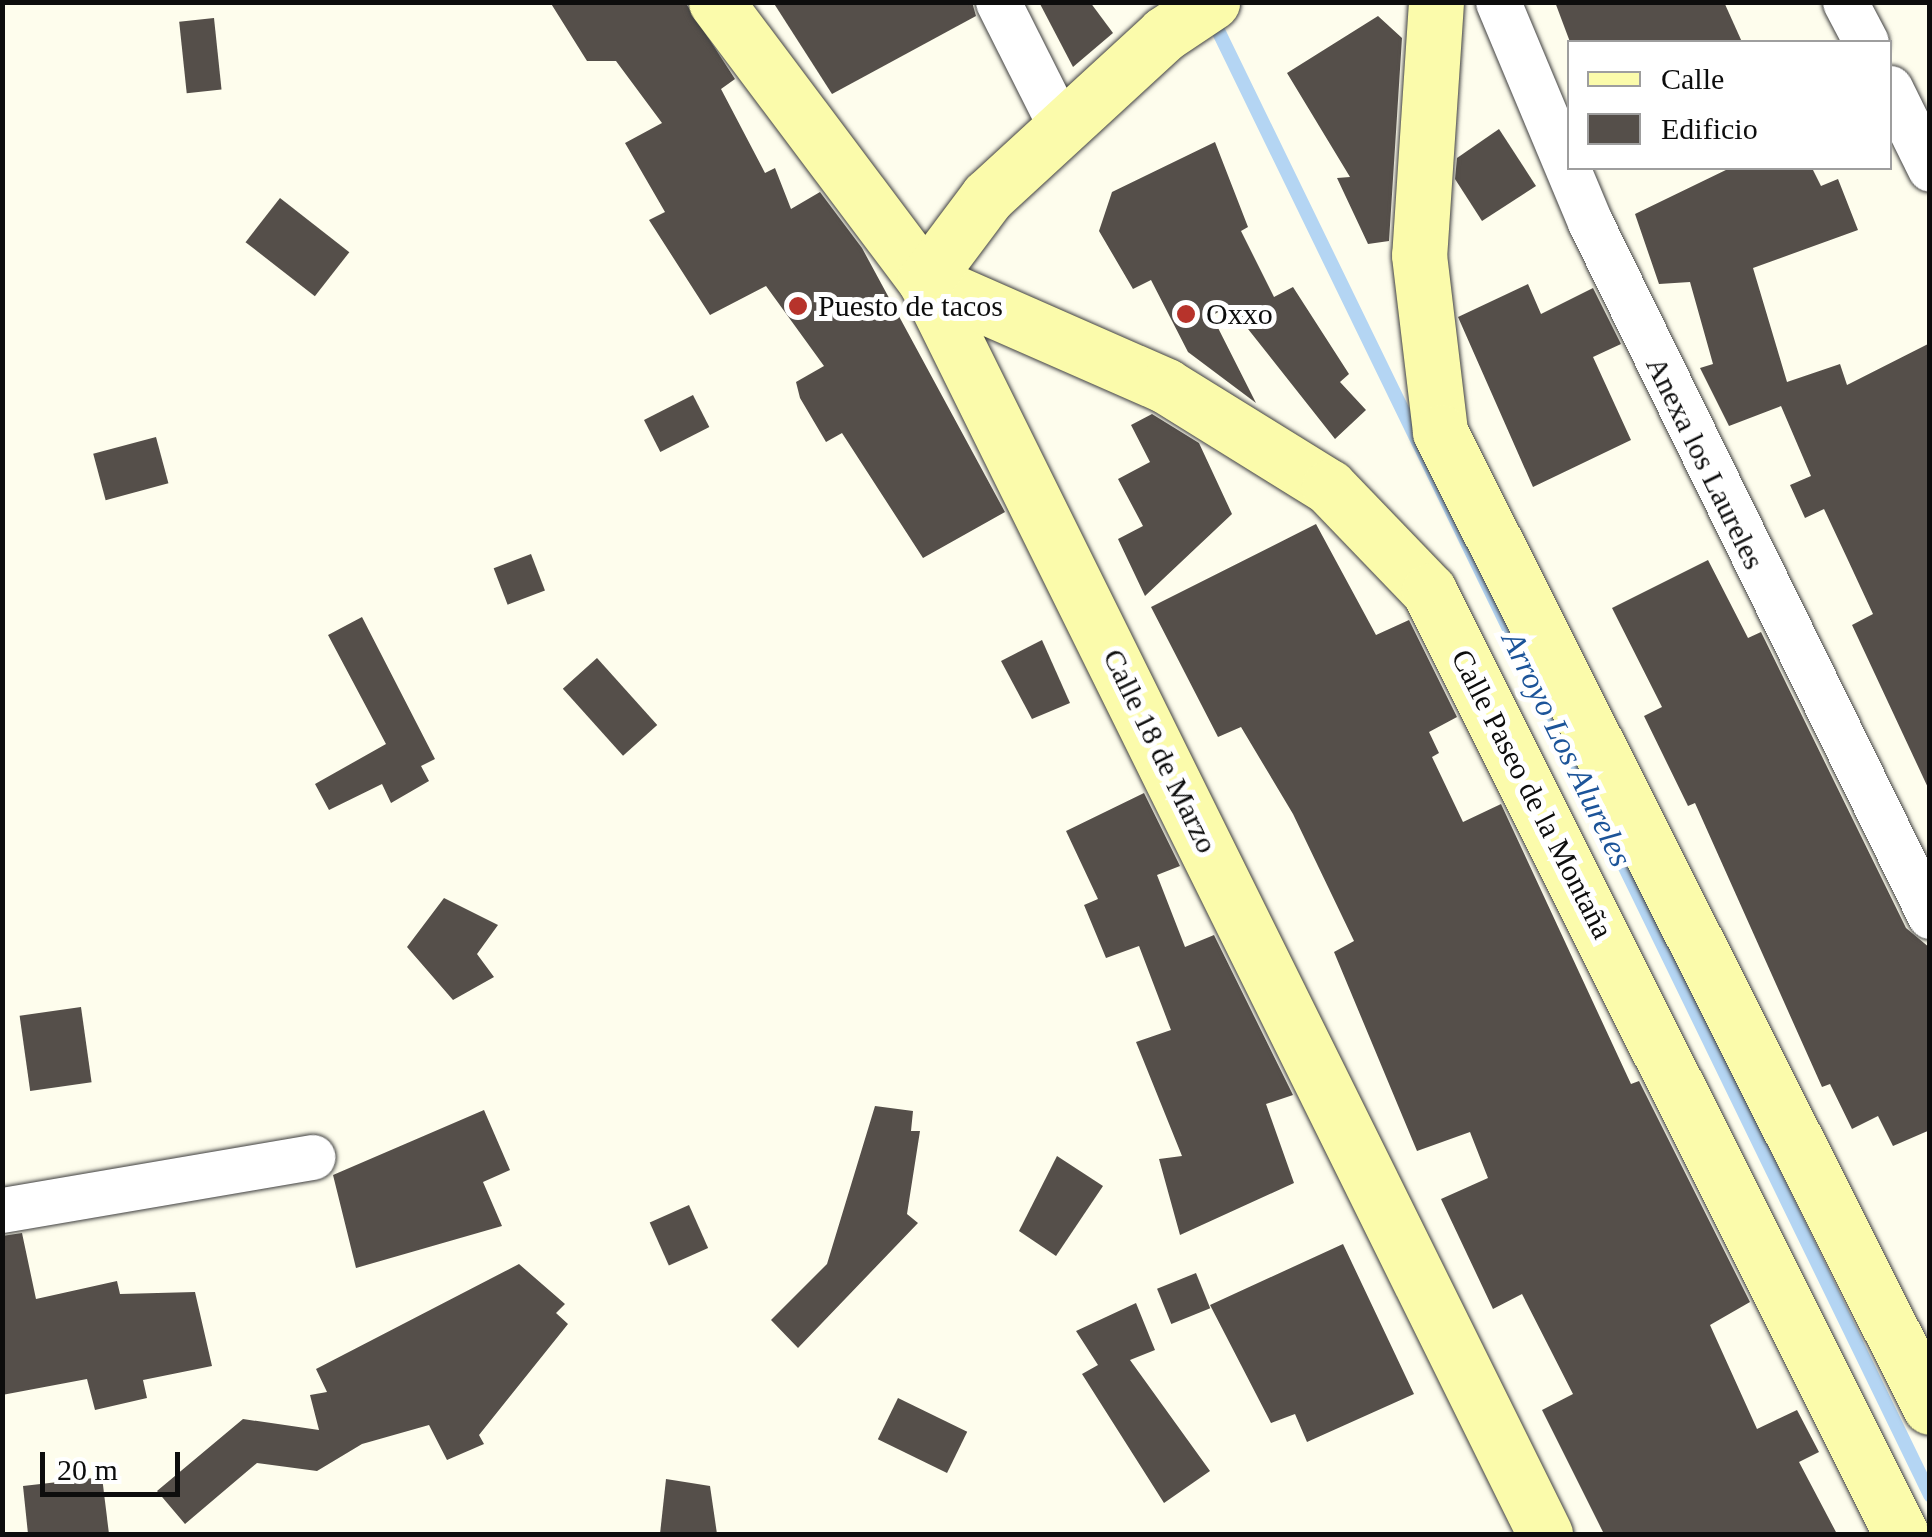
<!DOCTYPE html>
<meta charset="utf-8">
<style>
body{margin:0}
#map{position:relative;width:1932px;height:1537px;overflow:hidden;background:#fefded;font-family:Georgia,serif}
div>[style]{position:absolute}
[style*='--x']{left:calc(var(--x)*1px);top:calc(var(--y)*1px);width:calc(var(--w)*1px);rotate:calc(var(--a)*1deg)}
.stream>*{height:14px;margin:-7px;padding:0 7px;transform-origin:7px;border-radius:7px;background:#b4d5f3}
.building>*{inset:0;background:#554f4a;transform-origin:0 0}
.roads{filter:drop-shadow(0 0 2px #404040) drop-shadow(0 0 2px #404040)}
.street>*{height:45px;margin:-22.5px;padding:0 22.5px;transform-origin:22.5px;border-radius:22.5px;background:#fff}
.secondary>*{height:55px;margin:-27.5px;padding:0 27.5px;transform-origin:27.5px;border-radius:27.5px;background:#fbfbab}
.dots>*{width:28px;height:28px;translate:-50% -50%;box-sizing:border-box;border:5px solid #fff;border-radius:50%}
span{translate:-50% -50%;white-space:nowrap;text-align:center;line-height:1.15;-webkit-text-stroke:10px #fff;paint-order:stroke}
.poi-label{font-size:30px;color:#0d0d0d}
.left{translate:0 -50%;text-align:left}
.street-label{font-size:30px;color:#0d0d0d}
.water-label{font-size:32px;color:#1c5499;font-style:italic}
.frame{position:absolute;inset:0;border:5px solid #0d0d0d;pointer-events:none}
.legend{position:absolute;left:1567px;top:40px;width:325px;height:130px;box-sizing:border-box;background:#fff;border:2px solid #9e9e9e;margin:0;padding:12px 18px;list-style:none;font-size:30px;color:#0d0d0d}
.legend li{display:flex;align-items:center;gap:20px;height:50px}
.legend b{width:50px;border:2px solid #9e9e9e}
.scale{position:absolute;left:40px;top:1452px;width:140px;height:45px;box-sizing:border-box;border:5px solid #0d0d0d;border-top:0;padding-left:12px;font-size:30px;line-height:35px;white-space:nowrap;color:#0d0d0d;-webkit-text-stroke:8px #fff;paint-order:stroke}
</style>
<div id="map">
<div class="stream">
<div style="--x:1211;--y:16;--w:1645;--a:64.07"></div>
</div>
<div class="building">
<div style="clip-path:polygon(550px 2px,685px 2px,735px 79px,721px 89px,765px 173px,775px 168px,791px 209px,820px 192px,862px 248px,1005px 512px,923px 558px,842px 433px,826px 442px,800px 398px,796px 382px,824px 366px,766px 286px,710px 315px,649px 220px,665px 212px,625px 143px,662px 123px,616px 61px,587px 61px)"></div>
<div style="clip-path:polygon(773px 2px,972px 2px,976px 16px,832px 94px)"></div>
<div style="clip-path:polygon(1039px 2px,1090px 2px,1113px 33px,1073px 67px)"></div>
<div style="clip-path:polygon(1555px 2px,1724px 2px,1742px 42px,1570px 42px)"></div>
<div style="clip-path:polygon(1378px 16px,1402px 38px,1389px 241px,1368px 244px,1337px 178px,1350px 177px,1287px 73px)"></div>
<div style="left:214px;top:18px;width:72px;height:35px;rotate:84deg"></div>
<div style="clip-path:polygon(1499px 129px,1536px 186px,1482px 221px,1455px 179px,1457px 158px)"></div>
<div style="clip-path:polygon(1215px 142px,1248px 227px,1241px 231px,1274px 297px,1293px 287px,1349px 374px,1340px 382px,1366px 410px,1335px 439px,1229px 305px,1212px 316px,1256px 403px,1188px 352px,1151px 280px,1133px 289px,1099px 231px,1112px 192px)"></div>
<div style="clip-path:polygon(1730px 168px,1812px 168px,1821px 186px,1838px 179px,1858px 230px,1753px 268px,1787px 382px,1840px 364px,1847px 385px,1930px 343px,1930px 792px,1852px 625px,1873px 614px,1847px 558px,1824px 509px,1805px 518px,1790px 485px,1811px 476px,1781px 406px,1729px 426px,1700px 368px,1713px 364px,1690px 282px,1659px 284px,1635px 214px)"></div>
<div style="left:280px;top:198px;width:88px;height:56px;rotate:38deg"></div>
<div style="clip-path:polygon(1528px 284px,1541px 314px,1593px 288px,1621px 344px,1593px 357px,1631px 440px,1533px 487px,1458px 317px)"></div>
<div style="left:693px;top:395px;width:36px;height:55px;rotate:63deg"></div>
<div style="clip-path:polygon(1152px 414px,1199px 443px,1232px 514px,1145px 596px,1118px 539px,1143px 526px,1118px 479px,1150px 462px,1131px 425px)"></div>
<div style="left:156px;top:437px;width:48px;height:65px;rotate:75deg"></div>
<div style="clip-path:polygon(1316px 524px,1376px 635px,1409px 620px,1457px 717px,1429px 732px,1439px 753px,1432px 757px,1463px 822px,1501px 804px,1631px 1084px,1639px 1081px,1750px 1302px,1710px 1325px,1757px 1429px,1797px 1410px,1819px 1452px,1799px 1462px,1837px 1534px,1604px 1534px,1542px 1410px,1573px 1394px,1522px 1294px,1493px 1309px,1441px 1199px,1488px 1178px,1470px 1132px,1417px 1151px,1334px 952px,1354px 941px,1293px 814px,1241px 727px,1218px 737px,1151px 607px)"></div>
<div style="left:531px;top:554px;width:39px;height:40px;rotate:69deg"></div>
<div style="clip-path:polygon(1708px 560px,1748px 638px,1761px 632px,1906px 928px,1930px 948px,1930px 1130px,1893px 1146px,1878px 1116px,1852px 1129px,1830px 1084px,1822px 1087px,1695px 803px,1688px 806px,1644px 716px,1662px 707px,1612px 608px)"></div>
<div style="clip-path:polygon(362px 617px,435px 759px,421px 766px,429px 781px,391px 803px,382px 784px,329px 810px,315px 784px,386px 744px,328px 635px)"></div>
<div style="clip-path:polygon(1042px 640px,1070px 703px,1032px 719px,1001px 661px)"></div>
<div style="left:597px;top:658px;width:90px;height:46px;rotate:48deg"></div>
<div style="clip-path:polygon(1144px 793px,1180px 866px,1157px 875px,1185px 947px,1214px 935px,1293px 1095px,1266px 1104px,1294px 1183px,1180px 1235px,1159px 1159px,1182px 1156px,1136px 1042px,1171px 1030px,1139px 946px,1106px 958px,1084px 905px,1098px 899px,1066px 831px)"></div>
<div style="clip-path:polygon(444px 898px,498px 925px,477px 954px,494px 977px,453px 1000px,407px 947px)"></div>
<div style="left:81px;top:1007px;width:76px;height:62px;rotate:82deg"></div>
<div style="clip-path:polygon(875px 1106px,913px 1111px,911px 1131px,920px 1131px,907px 1214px,918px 1223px,798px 1348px,771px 1320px,827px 1264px)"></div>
<div style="clip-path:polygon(484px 1110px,510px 1170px,483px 1182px,502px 1226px,356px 1268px,333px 1175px)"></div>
<div style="clip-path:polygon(1057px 1156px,1103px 1186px,1056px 1256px,1019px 1231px)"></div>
<div style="left:689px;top:1205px;width:47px;height:43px;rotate:66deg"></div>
<div style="clip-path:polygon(22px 1233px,36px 1299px,117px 1281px,120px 1294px,195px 1292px,212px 1366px,143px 1380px,147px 1398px,95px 1410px,87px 1379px,2px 1395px,2px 1236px)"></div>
<div style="clip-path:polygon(1343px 1244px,1414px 1394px,1307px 1442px,1295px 1414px,1271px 1423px,1210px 1305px)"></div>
<div style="clip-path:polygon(519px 1264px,565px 1304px,556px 1313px,568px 1324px,479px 1435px,484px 1444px,447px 1460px,429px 1425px,362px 1444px,317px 1471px,257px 1463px,185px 1524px,157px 1491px,243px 1419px,319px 1430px,310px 1395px,327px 1392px,316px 1369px)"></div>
<div style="left:1196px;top:1273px;width:38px;height:42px;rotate:68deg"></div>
<div style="clip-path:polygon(1136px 1303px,1155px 1350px,1130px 1360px,1210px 1471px,1164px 1503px,1082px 1374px,1098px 1365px,1076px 1331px)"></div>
<div style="left:898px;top:1398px;width:77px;height:46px;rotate:26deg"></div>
<div style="clip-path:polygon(102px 1477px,109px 1534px,28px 1534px,23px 1486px)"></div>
<div style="clip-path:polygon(666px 1479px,710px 1486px,717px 1534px,660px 1534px)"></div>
</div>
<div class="roads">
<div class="street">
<div style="--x:998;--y:2;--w:140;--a:63.3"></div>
<div style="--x:1498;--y:2;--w:238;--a:67.3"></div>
<div style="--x:1590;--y:222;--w:773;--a:63.9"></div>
<div style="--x:1845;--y:2;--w:45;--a:62.3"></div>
<div style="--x:1890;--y:88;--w:90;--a:63.7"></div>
<div style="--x:2;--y:1210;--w:315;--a:-9.7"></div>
</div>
<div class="secondary">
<div style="--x:716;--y:2;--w:348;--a:53.1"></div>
<div style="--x:925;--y:280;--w:1399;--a:63.69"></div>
<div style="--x:1436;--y:2;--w:254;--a:93.8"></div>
<div style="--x:1419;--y:255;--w:178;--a:83.2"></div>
<div style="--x:1440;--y:432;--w:1091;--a:63.32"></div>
<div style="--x:925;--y:280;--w:263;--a:23.7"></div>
<div style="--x:1166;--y:386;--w:192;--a:31.8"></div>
<div style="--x:1329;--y:487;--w:144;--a:46.1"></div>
<div style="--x:1429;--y:591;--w:1055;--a:63.41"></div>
<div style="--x:925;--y:280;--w:104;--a:-53.2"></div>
<div style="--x:987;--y:197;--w:241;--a:-42.6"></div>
<div style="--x:1164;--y:34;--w:58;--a:-33.7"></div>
</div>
</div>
<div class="dots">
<div style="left:798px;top:306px;background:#b7332b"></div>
<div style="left:1186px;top:314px;background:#b7332b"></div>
</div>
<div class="poi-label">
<span class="left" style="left:818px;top:306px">Puesto de tacos</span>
<span class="left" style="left:1206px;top:314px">Oxxo</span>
</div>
<div class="street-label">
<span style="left:1705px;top:463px;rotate:64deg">Anexa los Laureles</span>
<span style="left:1160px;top:751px;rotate:64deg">Calle 18 de Marzo</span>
<span style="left:1532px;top:794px;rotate:63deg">Calle Paseo de la Montaña</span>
</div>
<div class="water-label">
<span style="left:1567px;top:749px;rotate:64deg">Arroyo Los Alureles</span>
</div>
<div class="frame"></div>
<ul class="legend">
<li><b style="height:12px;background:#fbfbab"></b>Calle</li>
<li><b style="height:28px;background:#554f4a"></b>Edificio</li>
</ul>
<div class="scale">20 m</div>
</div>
